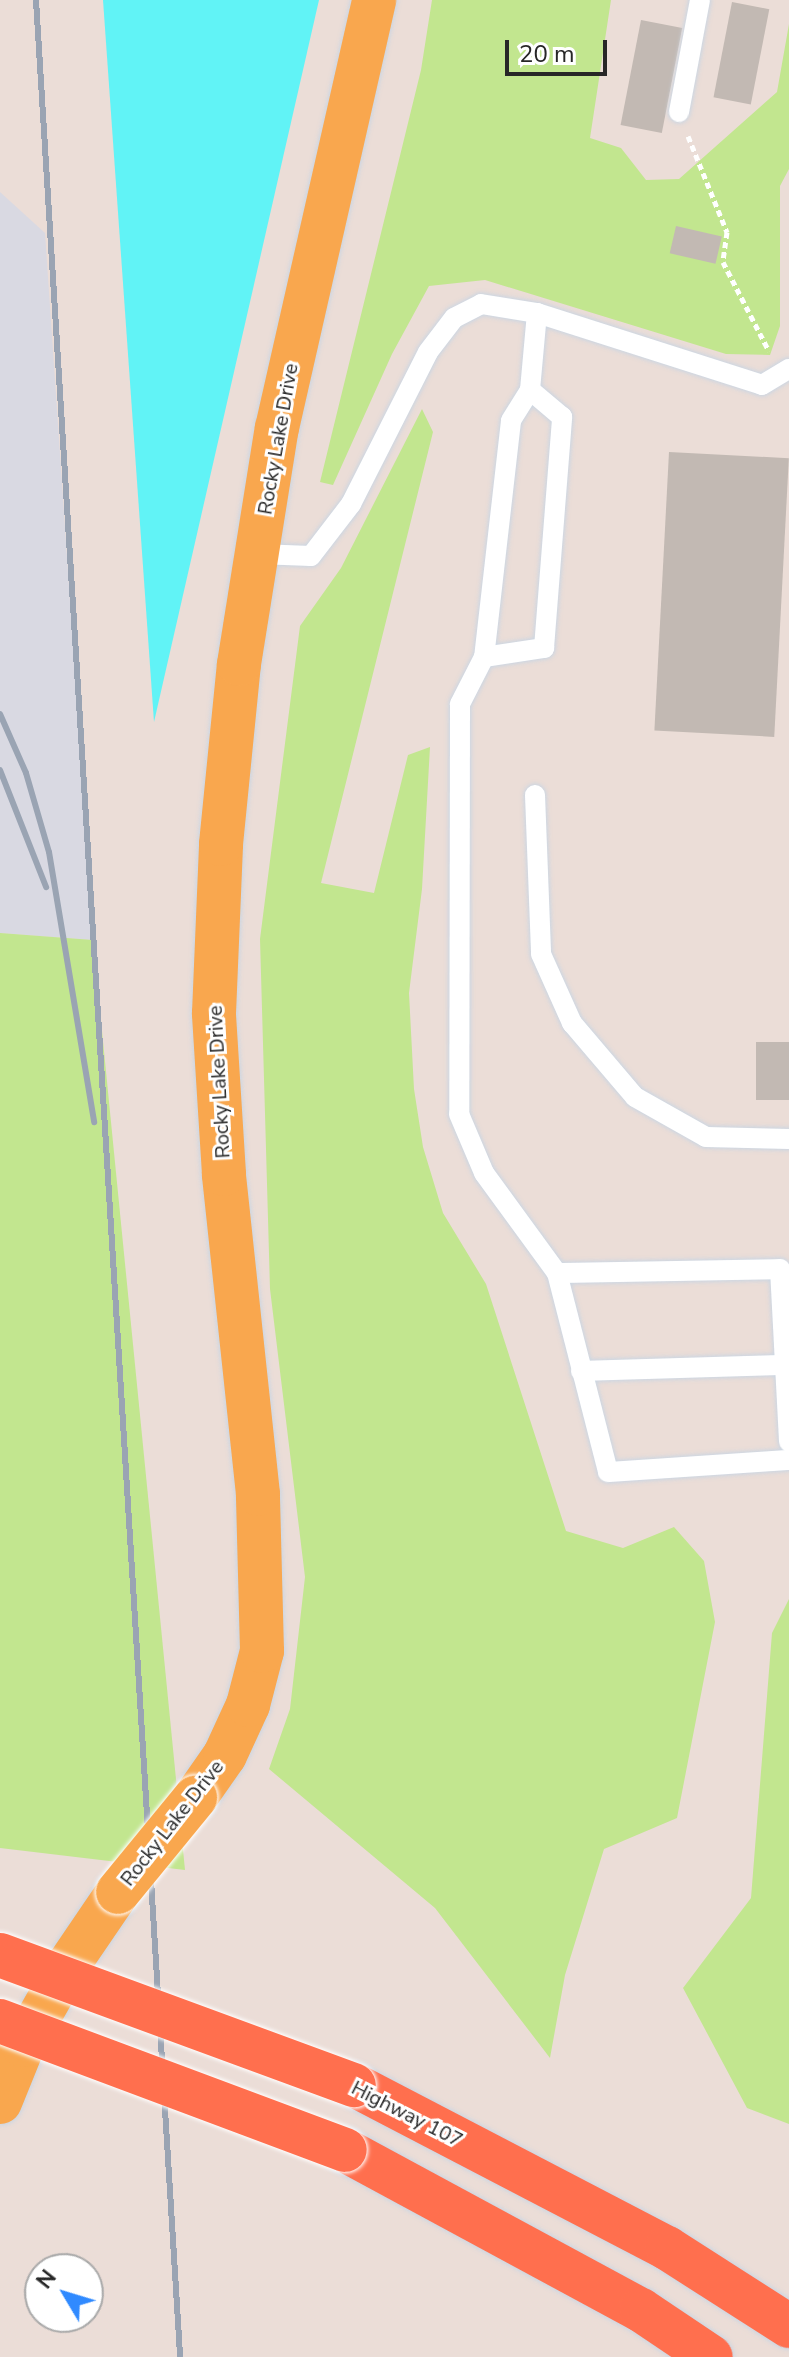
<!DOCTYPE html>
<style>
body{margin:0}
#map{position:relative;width:789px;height:2357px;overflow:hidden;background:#ebddd7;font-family:"Nunito Sans",sans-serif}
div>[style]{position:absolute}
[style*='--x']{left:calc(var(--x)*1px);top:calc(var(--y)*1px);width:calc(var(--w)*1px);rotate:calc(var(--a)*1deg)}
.industrial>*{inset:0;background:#d9d9e2}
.green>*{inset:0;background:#c2e68f}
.water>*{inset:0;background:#61f3f6}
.building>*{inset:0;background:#c2b9b3;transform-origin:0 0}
.path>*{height:5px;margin-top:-2.5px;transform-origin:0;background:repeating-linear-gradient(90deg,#fff 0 6px,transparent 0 10px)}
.roads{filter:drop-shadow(0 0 2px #ccd6e2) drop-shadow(0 0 2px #ccd6e2)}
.service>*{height:20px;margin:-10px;padding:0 10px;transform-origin:10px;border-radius:10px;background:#fff}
.primary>*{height:44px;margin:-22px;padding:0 22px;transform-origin:22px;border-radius:22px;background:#f9a74e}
.motorway>*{height:44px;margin:-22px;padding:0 22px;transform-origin:22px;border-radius:22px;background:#ff6f4e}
.rail>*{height:6px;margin:-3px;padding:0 3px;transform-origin:3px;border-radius:3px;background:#9aa4b3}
.bridges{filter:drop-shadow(0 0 2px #fff) drop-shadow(0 0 2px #fff)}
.primary-bridge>*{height:44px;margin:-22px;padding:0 22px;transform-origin:22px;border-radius:22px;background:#f9a74e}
.motorway-bridge>*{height:44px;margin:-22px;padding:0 22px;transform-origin:22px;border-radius:22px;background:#ff6f4e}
span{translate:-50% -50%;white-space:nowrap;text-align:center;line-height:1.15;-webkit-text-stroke:6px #fff;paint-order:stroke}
.street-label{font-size:20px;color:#272727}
.north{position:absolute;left:24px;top:2253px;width:80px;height:80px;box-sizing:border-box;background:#fff;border:2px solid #a9a9a9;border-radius:50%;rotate:308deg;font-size:22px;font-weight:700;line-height:32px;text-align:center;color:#272727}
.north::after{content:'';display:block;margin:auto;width:28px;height:36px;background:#308aff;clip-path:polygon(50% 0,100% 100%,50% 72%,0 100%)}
.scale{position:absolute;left:505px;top:40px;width:102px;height:36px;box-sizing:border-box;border:4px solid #272727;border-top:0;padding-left:10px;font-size:24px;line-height:28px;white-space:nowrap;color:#272727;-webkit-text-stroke:6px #fff;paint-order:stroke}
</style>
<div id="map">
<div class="industrial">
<div style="clip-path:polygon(0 192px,45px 233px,93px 940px,0 933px)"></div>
</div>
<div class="green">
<div style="clip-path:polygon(432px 0,611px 0,590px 138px,621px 148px,646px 180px,679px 179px,777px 92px,789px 24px,789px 169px,780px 186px,780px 326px,770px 355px,726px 354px,485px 280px,429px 286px,392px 354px,333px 485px,320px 482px,421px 70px)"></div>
<div style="clip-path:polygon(422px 409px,433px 432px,321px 883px,374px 893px,408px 755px,430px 747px,422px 889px,409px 993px,414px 1089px,423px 1147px,443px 1213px,486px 1284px,566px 1531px,623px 1548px,674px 1527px,704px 1561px,715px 1622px,677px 1818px,604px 1849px,565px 1975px,550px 2058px,435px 1908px,269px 1769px,290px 1709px,305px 1577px,270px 1289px,260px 939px,300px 626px,341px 568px)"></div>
<div style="clip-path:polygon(0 933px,93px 940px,185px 1870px,0 1848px)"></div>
<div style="clip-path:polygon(789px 1599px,789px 2124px,747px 2108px,683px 1988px,751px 1898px,772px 1633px)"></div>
</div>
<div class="water">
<div style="clip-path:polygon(103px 0,319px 0,154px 722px)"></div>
</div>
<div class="building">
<div style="left:732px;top:2px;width:38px;height:97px;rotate:11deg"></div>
<div style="left:641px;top:20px;width:42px;height:107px;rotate:11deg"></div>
<div style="left:676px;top:226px;width:47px;height:28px;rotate:13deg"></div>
<div style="left:669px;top:452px;width:120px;height:279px;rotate:3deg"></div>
<div style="left:789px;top:1042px;width:58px;height:33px;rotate:90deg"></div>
</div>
<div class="path">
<div style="--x:688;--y:136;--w:104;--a:67.9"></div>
<div style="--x:727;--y:232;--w:30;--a:98"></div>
<div style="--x:723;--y:262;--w:100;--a:62.7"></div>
</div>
<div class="roads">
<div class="service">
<div style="--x:679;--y:112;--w:114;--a:-79.4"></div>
<div style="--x:537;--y:313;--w:77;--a:95.2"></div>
<div style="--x:530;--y:390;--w:36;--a:122"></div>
<div style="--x:511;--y:421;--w:238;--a:96.5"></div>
<div style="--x:484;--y:657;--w:53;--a:117.1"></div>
<div style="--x:460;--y:704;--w:410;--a:90.1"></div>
<div style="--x:459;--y:1114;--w:64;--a:67"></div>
<div style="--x:484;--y:1173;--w:124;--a:53.9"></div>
<div style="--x:557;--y:1273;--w:205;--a:75.6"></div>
<div style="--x:608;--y:1472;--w:181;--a:-3.8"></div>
<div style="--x:258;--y:554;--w:53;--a:2.2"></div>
<div style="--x:311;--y:556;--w:66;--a:-52.4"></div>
<div style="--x:351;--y:504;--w:170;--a:-63.1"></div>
<div style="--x:428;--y:352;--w:43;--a:-52.6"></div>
<div style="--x:454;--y:318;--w:30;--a:-27"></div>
<div style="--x:481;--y:304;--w:57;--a:9.1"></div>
<div style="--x:537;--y:313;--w:236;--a:17.7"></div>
<div style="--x:762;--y:385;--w:31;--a:-31"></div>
<div style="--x:484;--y:657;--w:61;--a:-8.5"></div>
<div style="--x:544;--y:648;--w:232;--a:-85.5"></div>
<div style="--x:562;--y:417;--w:42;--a:-139.8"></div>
<div style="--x:535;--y:795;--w:159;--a:87.8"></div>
<div style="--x:541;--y:954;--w:76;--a:65.8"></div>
<div style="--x:572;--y:1023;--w:97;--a:49.6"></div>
<div style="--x:635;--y:1097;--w:81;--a:29.4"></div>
<div style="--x:706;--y:1137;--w:83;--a:1.4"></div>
<div style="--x:557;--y:1273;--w:223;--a:-1"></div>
<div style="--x:780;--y:1269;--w:173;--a:87"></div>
<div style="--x:581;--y:1371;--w:206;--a:-1.7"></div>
</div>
<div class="primary">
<div style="--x:195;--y:1798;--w:52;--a:-55.1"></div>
<div style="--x:225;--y:1755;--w:55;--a:-65.3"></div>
<div style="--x:248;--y:1705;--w:56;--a:-75.5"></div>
<div style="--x:262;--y:1651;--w:157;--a:-91.5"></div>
<div style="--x:258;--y:1494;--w:322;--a:-96.1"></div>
<div style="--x:224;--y:1174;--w:161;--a:-93.6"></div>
<div style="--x:214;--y:1013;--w:169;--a:-87.6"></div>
<div style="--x:221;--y:844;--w:181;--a:-84.3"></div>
<div style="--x:239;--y:664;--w:239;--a:-80.9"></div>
<div style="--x:277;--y:428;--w:439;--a:-77.2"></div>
<div style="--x:0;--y:2102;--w:61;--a:-68"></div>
<div style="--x:23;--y:2045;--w:93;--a:-60.4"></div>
<div style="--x:69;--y:1964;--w:87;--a:-55.8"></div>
</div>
<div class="motorway">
<div style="--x:354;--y:2085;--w:353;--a:27.5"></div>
<div style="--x:667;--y:2248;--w:145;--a:32.6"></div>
<div style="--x:345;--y:2150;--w:336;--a:28.4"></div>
<div style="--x:641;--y:2310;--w:84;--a:33.9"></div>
</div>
</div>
<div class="rail">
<div style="--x:36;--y:0;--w:2361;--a:86.5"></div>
<div style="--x:0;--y:714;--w:64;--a:66.2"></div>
<div style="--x:26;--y:773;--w:82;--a:73.8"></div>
<div style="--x:49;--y:852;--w:274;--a:80.5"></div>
<div style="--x:0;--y:770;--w:126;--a:68.5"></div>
</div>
<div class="bridges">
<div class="primary-bridge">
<div style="--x:118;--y:1892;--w:122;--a:-50.7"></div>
</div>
<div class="motorway-bridge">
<div style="--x:0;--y:1955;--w:377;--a:20.2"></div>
<div style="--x:0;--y:2021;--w:368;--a:20.5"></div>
</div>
</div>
<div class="street-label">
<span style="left:278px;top:439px;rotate:-80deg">Rocky Lake Drive</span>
<span style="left:219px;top:1082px;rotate:-93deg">Rocky Lake Drive</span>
<span style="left:172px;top:1823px;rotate:-52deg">Rocky Lake Drive</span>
<span style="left:407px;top:2114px;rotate:27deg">Highway 107</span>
</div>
<div class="north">N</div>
<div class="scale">20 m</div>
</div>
